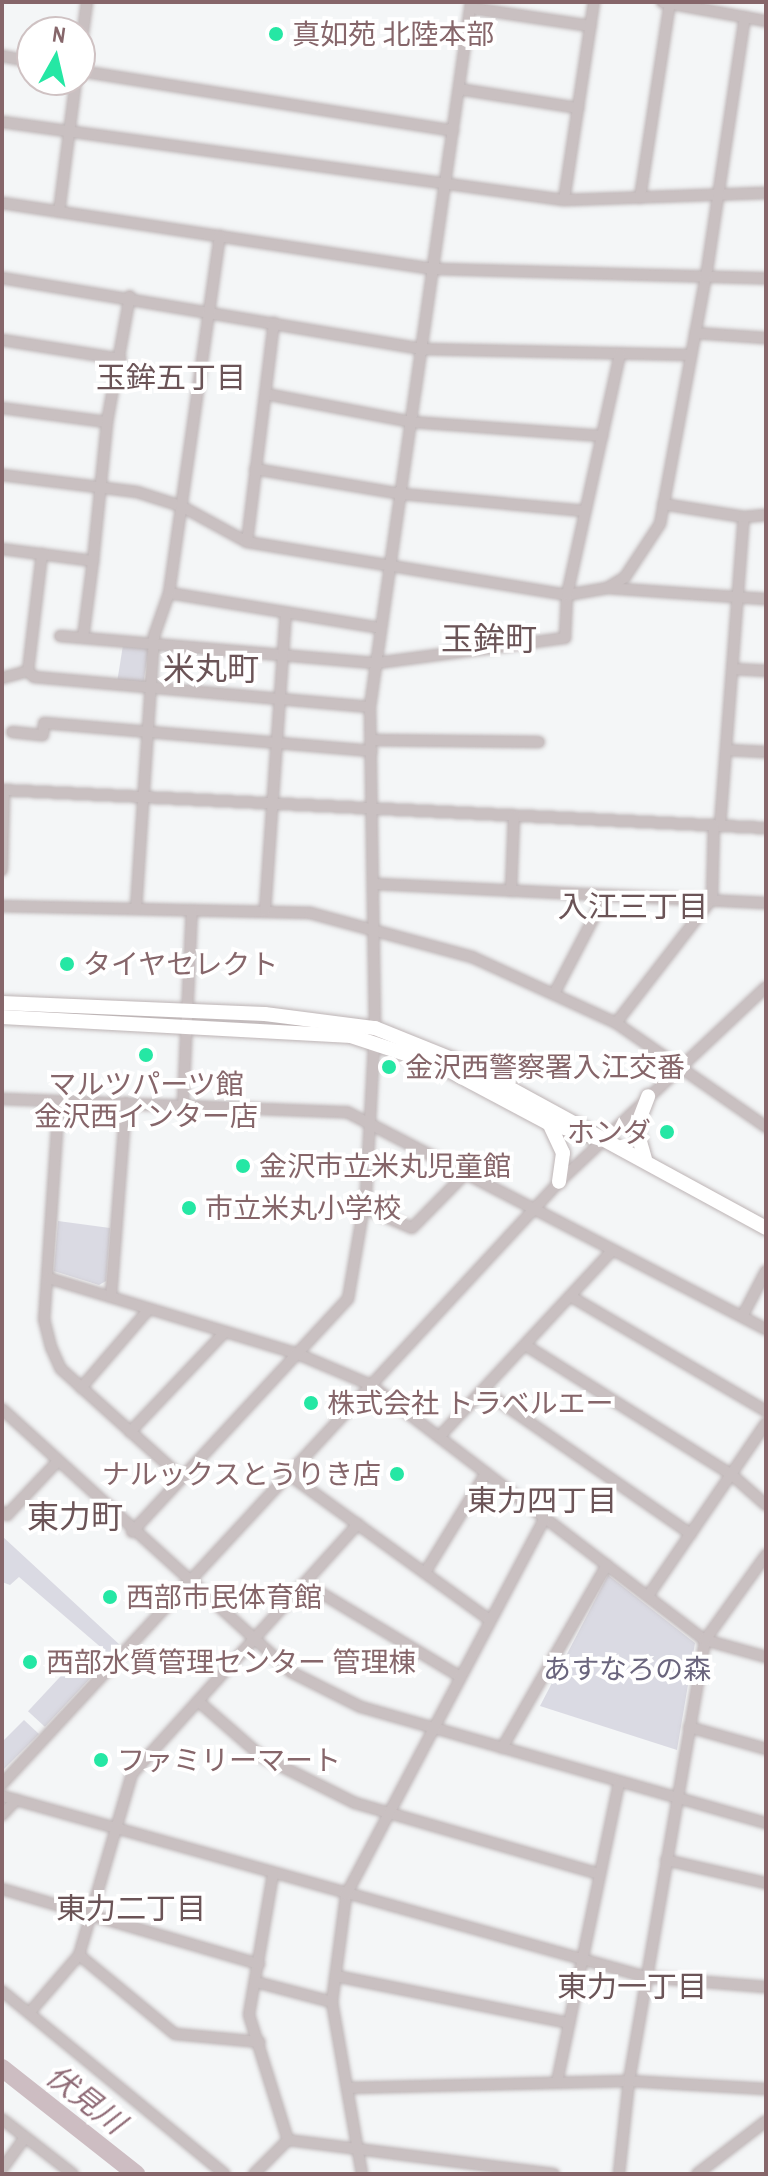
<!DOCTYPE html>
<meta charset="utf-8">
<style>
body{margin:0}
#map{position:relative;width:768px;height:2176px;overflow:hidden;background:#f4f6f7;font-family:"Archivo Narrow","Noto Sans JP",sans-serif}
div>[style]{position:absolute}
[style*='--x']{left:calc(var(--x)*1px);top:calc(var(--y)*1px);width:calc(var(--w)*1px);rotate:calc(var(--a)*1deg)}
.green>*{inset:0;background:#dadae3;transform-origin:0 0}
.river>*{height:18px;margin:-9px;padding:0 9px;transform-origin:9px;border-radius:9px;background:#cdbdc2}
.roads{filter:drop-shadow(0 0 2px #bdb4b5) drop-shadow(0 0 2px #bdb4b5)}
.minor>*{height:10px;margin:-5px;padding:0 5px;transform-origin:5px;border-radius:5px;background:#c9c0c1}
.major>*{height:14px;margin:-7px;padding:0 7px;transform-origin:7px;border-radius:7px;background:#fff}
.dots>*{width:22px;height:22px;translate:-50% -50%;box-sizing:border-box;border:4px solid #fff;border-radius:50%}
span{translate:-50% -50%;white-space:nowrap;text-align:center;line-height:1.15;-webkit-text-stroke:8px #fff;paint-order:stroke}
.poi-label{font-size:28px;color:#86666a}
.left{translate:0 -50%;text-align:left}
.right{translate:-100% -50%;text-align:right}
.park-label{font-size:28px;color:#6a657d}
.neighbourhood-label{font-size:30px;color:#6b5457}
.water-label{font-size:30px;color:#906c77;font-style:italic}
.quarter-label{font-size:32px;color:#6b5457}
.frame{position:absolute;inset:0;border:4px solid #86666a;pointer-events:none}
.north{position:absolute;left:16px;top:16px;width:80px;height:80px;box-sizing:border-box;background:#fff;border:2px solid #cfc2c3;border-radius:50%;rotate:8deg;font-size:22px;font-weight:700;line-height:32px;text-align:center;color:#86666a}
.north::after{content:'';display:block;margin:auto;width:28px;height:36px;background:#25e7a4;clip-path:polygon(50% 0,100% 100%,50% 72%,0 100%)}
</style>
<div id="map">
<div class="green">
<div style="left:123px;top:645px;width:26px;height:37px;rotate:9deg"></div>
<div style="clip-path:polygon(58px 1221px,110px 1228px,106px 1281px,99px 1285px,54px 1271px)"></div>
<div style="clip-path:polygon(2px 1536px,120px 1645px,111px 1656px,19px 1577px,10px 1585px,2px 1582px)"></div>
<div style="clip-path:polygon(608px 1575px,695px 1643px,677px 1750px,540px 1706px)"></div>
<div style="left:86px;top:1649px;width:23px;height:85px;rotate:43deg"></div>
<div style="clip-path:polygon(24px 1720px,39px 1734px,2px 1771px,2px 1742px)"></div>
</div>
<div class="river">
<div style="--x:2;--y:2068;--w:171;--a:38.3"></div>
</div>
<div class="roads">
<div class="minor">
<div style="--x:662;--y:2;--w:106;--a:10.4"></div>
<div style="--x:470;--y:8;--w:122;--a:8.5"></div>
<div style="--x:80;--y:53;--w:51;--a:-82.2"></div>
<div style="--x:2;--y:56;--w:31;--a:11"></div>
<div style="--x:80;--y:71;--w:378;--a:9.1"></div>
<div style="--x:459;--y:89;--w:121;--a:9.1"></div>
<div style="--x:2;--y:122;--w:567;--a:7.9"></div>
<div style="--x:564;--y:200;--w:202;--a:-2"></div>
<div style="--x:640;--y:198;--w:197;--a:-81.3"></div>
<div style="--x:564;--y:200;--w:200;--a:-81.4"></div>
<div style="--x:2;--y:203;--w:438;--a:8.7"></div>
<div style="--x:435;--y:269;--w:331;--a:1.6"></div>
<div style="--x:59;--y:212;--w:133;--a:-82.7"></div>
<div style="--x:2;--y:278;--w:426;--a:9.6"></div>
<div style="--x:422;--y:349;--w:269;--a:1.3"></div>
<div style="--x:695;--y:333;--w:71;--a:4"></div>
<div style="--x:2;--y:340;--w:120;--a:9.1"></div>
<div style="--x:266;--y:394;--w:149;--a:10.9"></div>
<div style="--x:412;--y:422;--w:191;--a:4.2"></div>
<div style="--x:2;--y:408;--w:106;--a:7.6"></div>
<div style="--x:255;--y:469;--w:149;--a:9.7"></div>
<div style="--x:402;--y:494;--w:184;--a:5.3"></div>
<div style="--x:2;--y:475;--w:136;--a:7.2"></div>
<div style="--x:137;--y:492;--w:46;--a:17.7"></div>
<div style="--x:181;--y:506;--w:75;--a:28.6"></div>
<div style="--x:247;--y:542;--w:324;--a:9.4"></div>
<div style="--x:567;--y:595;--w:41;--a:-9.9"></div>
<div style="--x:607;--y:588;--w:21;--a:-31"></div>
<div style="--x:625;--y:577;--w:64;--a:-56.6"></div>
<div style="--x:660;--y:524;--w:251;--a:-79.5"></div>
<div style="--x:706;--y:277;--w:263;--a:-81.5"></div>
<div style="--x:663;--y:504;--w:82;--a:9.1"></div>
<div style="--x:247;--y:542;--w:221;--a:-83"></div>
<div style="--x:2;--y:549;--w:92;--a:7.5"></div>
<div style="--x:93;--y:561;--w:140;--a:-84.2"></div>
<div style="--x:107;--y:422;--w:128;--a:-79.7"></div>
<div style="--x:607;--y:588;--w:159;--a:4"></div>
<div style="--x:169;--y:593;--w:215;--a:9.4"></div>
<div style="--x:60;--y:636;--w:318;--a:4.9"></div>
<div style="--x:377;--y:663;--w:190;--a:-7.6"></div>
<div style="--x:565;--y:638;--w:43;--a:-87.3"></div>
<div style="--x:567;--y:595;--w:247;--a:-77.6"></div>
<div style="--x:83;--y:638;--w:78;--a:-82.6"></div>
<div style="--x:733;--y:669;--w:33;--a:3"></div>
<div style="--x:28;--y:671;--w:118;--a:-83.2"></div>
<div style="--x:2;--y:678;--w:27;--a:-15"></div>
<div style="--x:28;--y:671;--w:8;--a:45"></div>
<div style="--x:34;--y:677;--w:337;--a:5.1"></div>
<div style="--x:12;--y:732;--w:31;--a:6"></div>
<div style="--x:43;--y:735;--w:12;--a:-85"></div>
<div style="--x:44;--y:723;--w:329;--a:4.9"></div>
<div style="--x:371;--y:740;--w:168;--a:0.7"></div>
<div style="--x:726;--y:750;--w:40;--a:2.9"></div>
<div style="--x:2;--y:790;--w:765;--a:2.85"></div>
<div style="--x:720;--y:826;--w:310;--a:-85.6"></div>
<div style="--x:744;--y:517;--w:22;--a:-5"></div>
<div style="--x:2;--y:870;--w:79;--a:-88.5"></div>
<div style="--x:376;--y:884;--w:390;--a:2.8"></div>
<div style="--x:511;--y:891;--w:75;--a:-87.7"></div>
<div style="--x:2;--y:906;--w:308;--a:1.3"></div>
<div style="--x:310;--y:913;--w:168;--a:15.2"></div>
<div style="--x:472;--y:957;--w:158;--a:24.6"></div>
<div style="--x:616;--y:1023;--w:183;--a:34.7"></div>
<div style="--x:136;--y:909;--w:274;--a:-86.2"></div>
<div style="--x:154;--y:636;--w:46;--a:-70.8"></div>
<div style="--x:169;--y:593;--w:361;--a:-81.9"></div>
<div style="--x:265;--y:911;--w:299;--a:-86"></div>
<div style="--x:555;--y:992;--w:108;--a:-62.5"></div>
<div style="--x:616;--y:1023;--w:157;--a:-52.3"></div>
<div style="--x:712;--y:899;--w:74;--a:-88.5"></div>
<div style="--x:2;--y:1099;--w:345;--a:2.2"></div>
<div style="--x:347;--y:1112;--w:472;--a:27.4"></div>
<div style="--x:59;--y:1101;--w:219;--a:93.9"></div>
<div style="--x:44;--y:1319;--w:29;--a:76"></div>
<div style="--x:51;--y:1347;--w:24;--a:66"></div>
<div style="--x:61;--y:1369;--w:160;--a:42"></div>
<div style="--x:183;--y:1105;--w:195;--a:-87.4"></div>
<div style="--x:363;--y:1207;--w:53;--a:23.2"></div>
<div style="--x:412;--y:1228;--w:76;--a:-45.5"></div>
<div style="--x:48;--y:1278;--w:261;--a:16.9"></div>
<div style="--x:298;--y:1354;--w:79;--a:23"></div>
<div style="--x:371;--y:1385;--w:420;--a:37.4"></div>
<div style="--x:705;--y:1640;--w:63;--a:15.6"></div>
<div style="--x:570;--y:1296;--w:227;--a:30.4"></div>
<div style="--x:111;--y:1297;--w:195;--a:-85.6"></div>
<div style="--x:743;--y:1315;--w:50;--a:-62.4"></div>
<div style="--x:525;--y:1345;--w:244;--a:32.1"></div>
<div style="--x:732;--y:1475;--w:45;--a:41.4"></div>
<div style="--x:81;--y:1388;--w:104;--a:-49.3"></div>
<div style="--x:483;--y:1390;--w:253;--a:34.7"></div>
<div style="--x:2;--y:1409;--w:391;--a:42.3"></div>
<div style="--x:291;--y:1672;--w:78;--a:26.6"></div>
<div style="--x:361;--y:1707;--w:421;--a:16"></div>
<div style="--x:130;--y:1432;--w:138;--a:-46.5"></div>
<div style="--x:439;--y:1437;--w:255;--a:-47.1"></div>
<div style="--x:288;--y:1474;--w:249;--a:35.9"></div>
<div style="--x:2;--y:1512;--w:6;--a:31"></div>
<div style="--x:7;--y:1515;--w:71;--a:-46.7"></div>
<div style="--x:132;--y:1532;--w:318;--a:-47.2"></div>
<div style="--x:348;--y:1299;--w:107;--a:-80.3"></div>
<div style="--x:366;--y:1194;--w:166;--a:-86.9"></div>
<div style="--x:375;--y:1028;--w:321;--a:-90.9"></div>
<div style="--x:370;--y:707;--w:712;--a:-81.85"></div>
<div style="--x:426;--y:1571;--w:115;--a:-58.5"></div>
<div style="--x:306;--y:1584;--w:179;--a:31"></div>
<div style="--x:648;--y:1596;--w:209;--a:-55.7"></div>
<div style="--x:198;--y:1701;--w:84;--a:41.1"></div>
<div style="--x:261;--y:1756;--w:105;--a:26.6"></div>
<div style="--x:355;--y:1803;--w:255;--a:16.2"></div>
<div style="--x:689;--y:1727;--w:80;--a:15.9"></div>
<div style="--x:502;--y:1748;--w:211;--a:-60.2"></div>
<div style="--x:2;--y:1784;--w:820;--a:-47.22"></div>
<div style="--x:559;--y:1182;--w:284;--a:-43.3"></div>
<div style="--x:2;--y:1796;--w:669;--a:15.7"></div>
<div style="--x:646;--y:1977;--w:120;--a:4.8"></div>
<div style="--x:2;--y:1815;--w:21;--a:-47"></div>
<div style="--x:666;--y:1860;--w:103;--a:13"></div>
<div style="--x:273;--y:1874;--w:143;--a:99.7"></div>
<div style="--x:249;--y:2015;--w:131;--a:72.7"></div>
<div style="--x:288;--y:2140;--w:268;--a:7.3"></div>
<div style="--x:2;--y:1889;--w:268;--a:16.3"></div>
<div style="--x:79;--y:1955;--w:124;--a:39.5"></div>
<div style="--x:175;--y:2034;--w:85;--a:5.4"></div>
<div style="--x:336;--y:1976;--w:238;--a:11.4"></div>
<div style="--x:256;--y:1982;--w:79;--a:14.7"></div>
<div style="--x:2;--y:1991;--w:288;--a:39.4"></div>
<div style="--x:30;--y:2012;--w:75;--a:-49.3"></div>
<div style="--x:79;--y:1955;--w:189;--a:-73.7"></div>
<div style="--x:132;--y:1774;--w:337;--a:-47.9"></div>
<div style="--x:557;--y:2082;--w:306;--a:-78.3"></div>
<div style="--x:347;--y:2088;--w:282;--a:-1.4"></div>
<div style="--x:629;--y:2081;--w:137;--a:3.3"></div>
<div style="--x:2;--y:2119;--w:90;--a:37.8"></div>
<div style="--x:2;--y:2169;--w:39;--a:-54"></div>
<div style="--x:254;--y:2174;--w:48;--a:-45"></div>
<div style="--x:362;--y:2174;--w:175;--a:-99.9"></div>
<div style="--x:332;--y:2002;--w:108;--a:-82.5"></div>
<div style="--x:346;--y:1895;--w:426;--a:-62.2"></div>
<div style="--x:619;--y:2174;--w:94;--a:-83.9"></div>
<div style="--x:629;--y:2081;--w:448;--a:-80.2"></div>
<div style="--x:705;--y:1640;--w:105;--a:-54.3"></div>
<div style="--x:697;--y:2174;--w:87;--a:-37.5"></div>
</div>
<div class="major">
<div style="--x:2;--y:1003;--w:263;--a:2.4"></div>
<div style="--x:265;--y:1014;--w:111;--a:7.3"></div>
<div style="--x:375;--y:1028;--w:101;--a:22"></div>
<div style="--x:469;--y:1066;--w:338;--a:28.6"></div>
<div style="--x:2;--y:1017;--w:350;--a:3.1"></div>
<div style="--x:351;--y:1036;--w:93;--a:18.2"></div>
<div style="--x:439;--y:1065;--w:123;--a:28"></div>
<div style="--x:548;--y:1123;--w:52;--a:16.7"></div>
<div style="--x:549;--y:1123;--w:33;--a:65"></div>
<div style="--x:563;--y:1153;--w:29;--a:98"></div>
<div style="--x:645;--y:1159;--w:32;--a:-106"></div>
<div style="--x:636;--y:1128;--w:34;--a:-69"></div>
</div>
</div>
<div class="dots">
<div style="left:276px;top:34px;background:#25e7a4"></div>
<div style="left:67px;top:964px;background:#25e7a4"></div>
<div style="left:146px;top:1055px;background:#25e7a4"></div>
<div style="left:389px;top:1067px;background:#25e7a4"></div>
<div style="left:667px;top:1132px;background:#25e7a4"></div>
<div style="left:243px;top:1166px;background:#25e7a4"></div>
<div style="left:189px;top:1208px;background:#25e7a4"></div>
<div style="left:311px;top:1403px;background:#25e7a4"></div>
<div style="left:397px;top:1474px;background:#25e7a4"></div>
<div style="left:110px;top:1597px;background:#25e7a4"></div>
<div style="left:30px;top:1662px;background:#25e7a4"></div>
<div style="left:101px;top:1760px;background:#25e7a4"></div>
</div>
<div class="poi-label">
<span class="left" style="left:292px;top:34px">真如苑 北陸本部</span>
<span class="left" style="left:83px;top:964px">タイヤセレクト</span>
<span class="left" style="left:405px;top:1067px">金沢西警察署入江交番</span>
<span style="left:146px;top:1100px">マルツパーツ館<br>金沢西インター店</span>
<span class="right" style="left:651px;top:1132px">ホンダ</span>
<span class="left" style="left:259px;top:1166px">金沢市立米丸児童館</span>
<span class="left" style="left:205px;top:1208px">市立米丸小学校</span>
<span class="left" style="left:327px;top:1403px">株式会社 トラベルエー</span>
<span class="right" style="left:381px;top:1474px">ナルックスとうりき店</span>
<span class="left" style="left:126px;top:1597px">西部市民体育館</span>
<span class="left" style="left:46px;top:1662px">西部水質管理センター 管理棟</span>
<span class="left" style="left:117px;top:1760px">ファミリーマート</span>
</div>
<div class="park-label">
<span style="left:627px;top:1669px">あすなろの森</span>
</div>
<div class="neighbourhood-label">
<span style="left:171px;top:377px">玉鉾五丁目</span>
<span style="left:633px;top:906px">入江三丁目</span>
<span style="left:542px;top:1500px">東力四丁目</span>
<span style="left:131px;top:1908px">東力二丁目</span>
<span style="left:632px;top:1986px">東力一丁目</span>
</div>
<div class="water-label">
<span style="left:86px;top:2099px;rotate:38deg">伏見川</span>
</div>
<div class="quarter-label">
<span style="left:489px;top:639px">玉鉾町</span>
<span style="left:211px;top:669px">米丸町</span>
<span style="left:75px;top:1517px">東力町</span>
</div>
<div class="frame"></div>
<div class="north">N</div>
</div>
